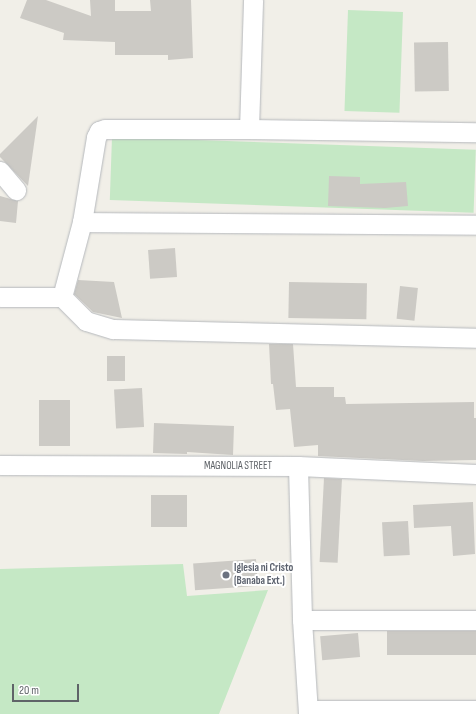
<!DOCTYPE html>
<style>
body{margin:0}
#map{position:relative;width:476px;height:714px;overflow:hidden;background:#f1efe8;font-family:"Sofia Sans Condensed",sans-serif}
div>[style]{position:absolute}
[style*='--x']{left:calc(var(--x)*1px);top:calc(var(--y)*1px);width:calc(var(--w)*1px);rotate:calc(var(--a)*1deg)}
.green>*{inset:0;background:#c5e8c5;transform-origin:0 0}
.building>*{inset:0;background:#cccac5;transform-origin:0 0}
.roads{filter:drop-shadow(0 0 1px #b5b8bc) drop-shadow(0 0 1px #b5b8bc)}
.street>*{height:19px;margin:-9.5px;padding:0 9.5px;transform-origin:9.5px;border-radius:9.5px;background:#fff}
.dots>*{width:11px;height:11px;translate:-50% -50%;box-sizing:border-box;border:2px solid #fff;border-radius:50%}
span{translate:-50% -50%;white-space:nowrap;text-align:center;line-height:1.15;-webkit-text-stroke:4px #fff;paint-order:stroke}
.street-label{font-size:11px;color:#5f6368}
.worship-label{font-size:11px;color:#5b616d;font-weight:700}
.left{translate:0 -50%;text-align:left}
.scale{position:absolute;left:12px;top:684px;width:67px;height:18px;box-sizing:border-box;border:2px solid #5f6368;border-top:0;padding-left:5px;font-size:12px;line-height:14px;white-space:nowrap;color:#5f6368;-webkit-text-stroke:3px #fff;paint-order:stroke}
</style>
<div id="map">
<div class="green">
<div style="left:348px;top:10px;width:55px;height:101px;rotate:2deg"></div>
<div style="left:112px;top:137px;width:364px;height:63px;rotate:2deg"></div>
<div style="clip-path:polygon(183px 564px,187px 596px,268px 590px,219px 714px,0 714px,0 569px)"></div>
</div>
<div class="building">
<div style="clip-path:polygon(27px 0,46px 0,91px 16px,90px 0,115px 0,115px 11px,151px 11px,150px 0,191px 0,193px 58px,168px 60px,168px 55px,115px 55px,115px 42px,63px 40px,64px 33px,20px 18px)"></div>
<div style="left:448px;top:42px;width:49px;height:34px;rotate:89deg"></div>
<div style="clip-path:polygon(38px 116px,28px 186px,0 157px,0 154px)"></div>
<div style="clip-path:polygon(329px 176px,360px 177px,360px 184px,406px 182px,408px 206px,385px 208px,328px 206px)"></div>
<div style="clip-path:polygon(0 196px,18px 201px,16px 223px,0 221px)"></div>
<div style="left:175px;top:248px;width:29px;height:27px;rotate:86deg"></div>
<div style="clip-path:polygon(78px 280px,114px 282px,122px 318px,93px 312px,89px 308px,74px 294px)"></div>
<div style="left:289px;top:282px;width:78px;height:36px;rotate:1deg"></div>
<div style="left:400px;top:286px;width:18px;height:33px;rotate:6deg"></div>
<div style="clip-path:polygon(269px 344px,293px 344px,296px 387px,334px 387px,334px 397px,345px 397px,346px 404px,474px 402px,474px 418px,476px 418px,476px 460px,423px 461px,318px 456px,318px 445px,294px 447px,290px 409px,276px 410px,273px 384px,271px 384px)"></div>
<div style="left:107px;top:356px;width:18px;height:25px"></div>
<div style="left:142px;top:388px;width:39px;height:28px;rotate:87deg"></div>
<div style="left:39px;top:400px;width:31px;height:46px"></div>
<div style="clip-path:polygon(154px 423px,234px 426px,233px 455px,187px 452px,187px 454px,153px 453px)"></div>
<div style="left:324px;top:478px;width:18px;height:84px;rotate:3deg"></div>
<div style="left:151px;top:495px;width:36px;height:32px"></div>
<div style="clip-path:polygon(473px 502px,475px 554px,453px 556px,451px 526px,414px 528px,413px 505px)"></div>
<div style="left:408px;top:521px;width:34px;height:26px;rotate:87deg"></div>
<div style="left:256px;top:559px;width:27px;height:63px;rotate:86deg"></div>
<div style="left:476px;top:631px;width:24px;height:89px;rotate:90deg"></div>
<div style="left:358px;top:633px;width:24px;height:38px;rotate:85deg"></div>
</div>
<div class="roads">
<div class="street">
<div style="--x:249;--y:129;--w:129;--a:-88.2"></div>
<div style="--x:0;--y:171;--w:25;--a:50"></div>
<div style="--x:82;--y:222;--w:394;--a:0.4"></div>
<div style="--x:0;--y:297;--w:62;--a:0"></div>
<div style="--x:62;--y:297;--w:34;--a:45"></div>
<div style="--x:86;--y:321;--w:28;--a:17"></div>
<div style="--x:113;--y:329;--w:363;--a:1.4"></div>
<div style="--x:62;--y:297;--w:78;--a:-75.1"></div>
<div style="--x:82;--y:222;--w:86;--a:-80.6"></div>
<div style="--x:96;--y:137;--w:7;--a:-63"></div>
<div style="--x:99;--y:131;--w:6;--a:-18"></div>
<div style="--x:105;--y:129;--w:144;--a:0"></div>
<div style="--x:249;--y:129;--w:227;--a:0.8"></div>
<div style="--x:0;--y:465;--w:298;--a:0.2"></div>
<div style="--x:298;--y:466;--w:178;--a:2.6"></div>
<div style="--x:298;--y:466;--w:154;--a:88.5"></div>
<div style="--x:302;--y:620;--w:94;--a:86.3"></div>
<div style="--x:302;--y:620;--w:174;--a:0"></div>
<div style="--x:308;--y:710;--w:168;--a:0"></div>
</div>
</div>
<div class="dots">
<div style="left:226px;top:575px;background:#6b7280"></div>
</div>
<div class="street-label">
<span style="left:238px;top:466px">MAGNOLIA STREET</span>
</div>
<div class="worship-label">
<span class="left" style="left:234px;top:575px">Iglesia ni Cristo<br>(Banaba Ext.)</span>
</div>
<div class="scale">20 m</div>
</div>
